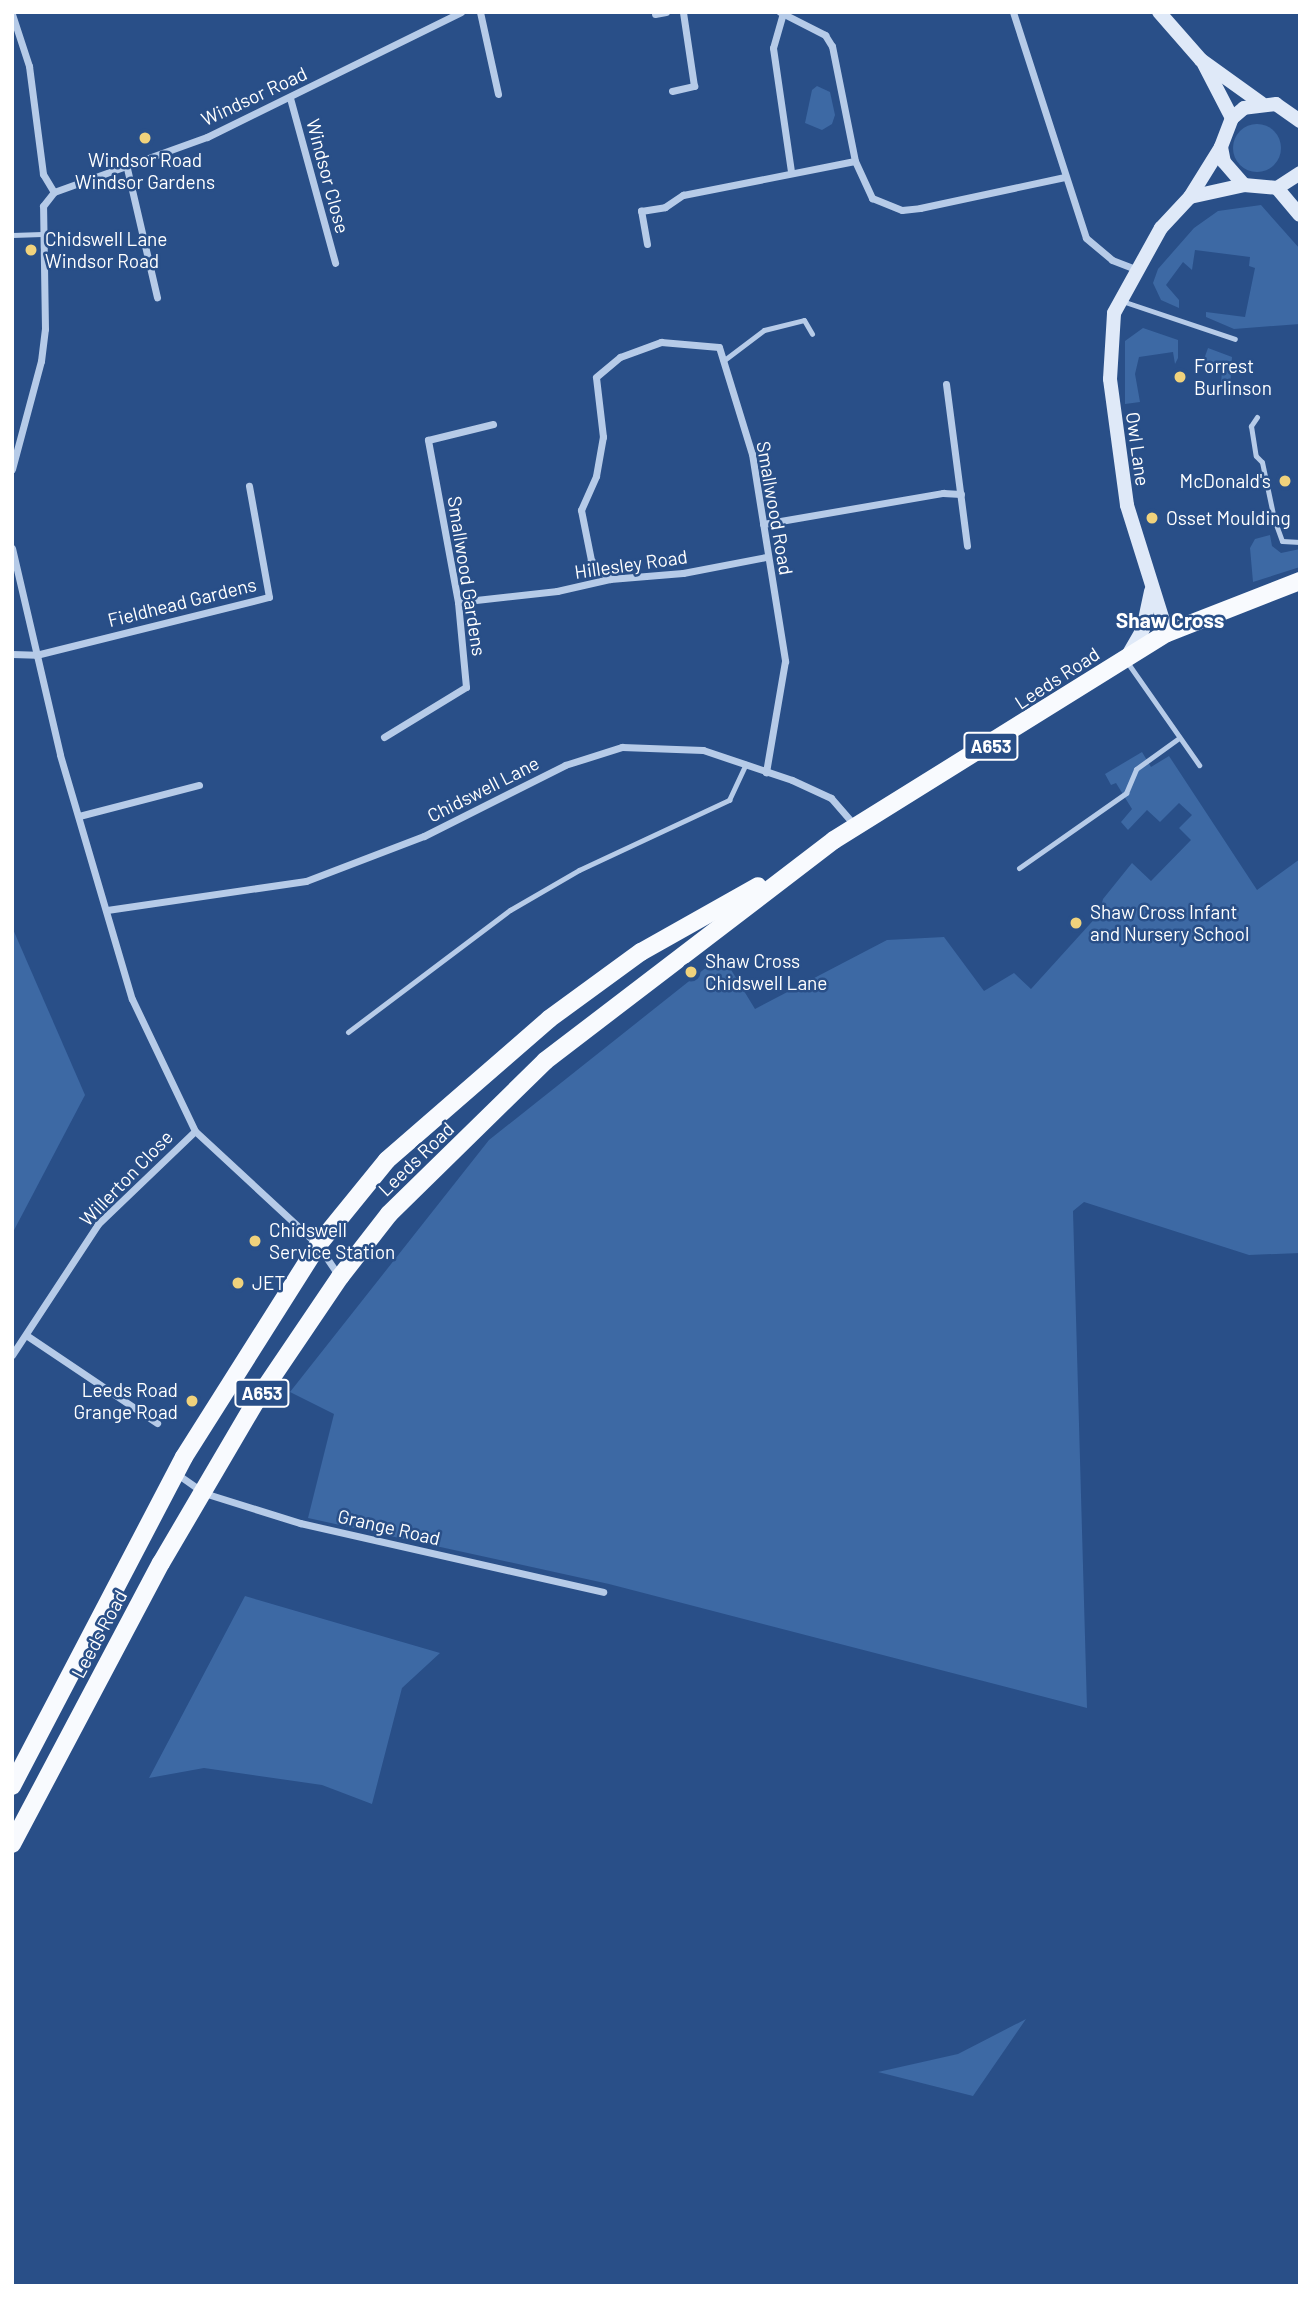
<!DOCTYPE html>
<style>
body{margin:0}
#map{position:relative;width:1312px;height:2298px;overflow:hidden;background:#294f88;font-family:Barlow,sans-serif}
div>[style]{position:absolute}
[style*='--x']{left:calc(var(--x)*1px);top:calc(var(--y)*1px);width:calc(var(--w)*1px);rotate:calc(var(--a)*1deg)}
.green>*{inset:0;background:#3d69a4}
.round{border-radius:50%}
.service>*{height:5px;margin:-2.5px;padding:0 2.5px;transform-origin:2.5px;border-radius:2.5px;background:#b6cbe8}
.minor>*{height:7px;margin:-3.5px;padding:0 3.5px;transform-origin:3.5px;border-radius:3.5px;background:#b6cbe8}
.secondary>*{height:14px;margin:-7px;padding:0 7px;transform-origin:7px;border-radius:7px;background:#dfe9f8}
.primary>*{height:18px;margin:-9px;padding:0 9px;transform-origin:9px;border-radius:9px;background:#f8fafe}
.dots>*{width:19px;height:19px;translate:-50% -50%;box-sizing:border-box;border:4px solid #294f88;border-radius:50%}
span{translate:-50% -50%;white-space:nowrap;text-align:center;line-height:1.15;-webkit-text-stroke:5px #294f88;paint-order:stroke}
.shield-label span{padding:2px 5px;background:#294f88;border:2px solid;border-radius:5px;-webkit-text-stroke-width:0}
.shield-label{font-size:18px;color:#fff;font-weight:700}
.street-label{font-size:19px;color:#fff}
.poi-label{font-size:19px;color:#fff}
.left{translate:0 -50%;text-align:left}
.right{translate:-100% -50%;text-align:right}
.neighbourhood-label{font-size:21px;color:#fff;font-weight:700}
.frame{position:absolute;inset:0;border:14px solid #fff;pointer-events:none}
</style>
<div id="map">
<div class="green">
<div style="clip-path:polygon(817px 86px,830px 92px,835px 115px,832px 124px,822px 130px,805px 123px,812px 90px)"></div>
<div class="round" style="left:1233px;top:124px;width:48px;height:48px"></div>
<div style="clip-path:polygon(1261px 205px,1300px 249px,1300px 324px,1234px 329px,1206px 317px,1206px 312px,1245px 317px,1255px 268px,1249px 266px,1250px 257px,1195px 250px,1192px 270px,1183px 262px,1166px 285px,1179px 300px,1179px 308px,1161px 300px,1153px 283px,1158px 269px,1194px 228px,1218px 211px)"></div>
<div style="clip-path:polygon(1143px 328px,1178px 340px,1178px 358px,1175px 364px,1173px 352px,1139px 357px,1135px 374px,1140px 402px,1125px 404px,1125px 341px)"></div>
<div style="clip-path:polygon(1208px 348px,1232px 357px,1230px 388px,1221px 389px,1222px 366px,1203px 362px)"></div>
<div style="clip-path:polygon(1270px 535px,1272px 546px,1281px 553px,1300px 549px,1300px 567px,1253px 582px,1250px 548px,1255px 539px)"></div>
<div style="clip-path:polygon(1142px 752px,1151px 767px,1169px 756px,1257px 890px,1300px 859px,1300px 1253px,1249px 1255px,1084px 1202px,1073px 1211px,1087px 1708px,609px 1584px,308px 1518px,334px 1414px,290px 1392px,489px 1140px,722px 955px,755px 1009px,887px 940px,944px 937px,984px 991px,1014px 973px,1031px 989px,1099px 914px,1103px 899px,1132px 863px,1151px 881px,1191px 840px,1179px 828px,1192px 815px,1179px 803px,1160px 822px,1147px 810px,1128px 830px,1121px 822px,1132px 809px,1116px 783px,1111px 785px,1105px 774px)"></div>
<div style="clip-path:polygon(12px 927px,85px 1095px,12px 1234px)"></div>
<div style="clip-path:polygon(245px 1596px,440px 1653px,402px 1688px,372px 1804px,322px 1785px,204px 1768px,149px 1778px)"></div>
<div style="clip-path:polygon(1026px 2019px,973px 2096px,878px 2072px,958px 2054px)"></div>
</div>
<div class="service">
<div style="--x:12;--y:235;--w:30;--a:-2"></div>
<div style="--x:1122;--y:301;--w:119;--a:18.6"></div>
<div style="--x:723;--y:361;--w:51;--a:-37.1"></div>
<div style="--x:764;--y:330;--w:41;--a:-14"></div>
<div style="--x:804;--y:320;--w:16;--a:60"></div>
<div style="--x:1257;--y:417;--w:11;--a:124"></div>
<div style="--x:1251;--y:426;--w:30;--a:81"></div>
<div style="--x:1256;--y:456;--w:8;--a:45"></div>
<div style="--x:1262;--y:462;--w:58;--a:78.1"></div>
<div style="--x:1274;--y:519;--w:23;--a:70"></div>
<div style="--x:1282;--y:541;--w:18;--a:3"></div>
<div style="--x:1127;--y:662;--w:126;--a:55"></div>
<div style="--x:1019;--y:868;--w:131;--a:-35"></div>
<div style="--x:1126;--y:793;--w:26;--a:-67"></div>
<div style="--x:1136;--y:769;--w:53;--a:-35.8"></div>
<div style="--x:348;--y:1032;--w:203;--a:-37"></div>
<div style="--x:510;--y:910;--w:80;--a:-30.1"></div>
<div style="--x:579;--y:870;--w:166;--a:-25"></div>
<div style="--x:729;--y:800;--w:40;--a:-65"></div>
</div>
<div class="minor">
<div style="--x:480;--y:12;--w:84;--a:77.6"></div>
<div style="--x:780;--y:12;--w:51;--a:27.1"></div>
<div style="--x:825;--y:35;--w:13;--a:58"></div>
<div style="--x:832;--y:46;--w:117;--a:78.7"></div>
<div style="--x:855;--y:161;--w:41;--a:65.3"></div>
<div style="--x:872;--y:198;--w:32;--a:22"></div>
<div style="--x:902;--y:210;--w:18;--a:-6"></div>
<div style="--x:920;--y:208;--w:148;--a:-12.1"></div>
<div style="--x:1013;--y:12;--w:237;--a:72.1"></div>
<div style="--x:1086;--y:238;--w:34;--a:40"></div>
<div style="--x:1112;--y:260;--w:25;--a:21"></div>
<div style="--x:783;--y:13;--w:36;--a:106"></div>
<div style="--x:773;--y:48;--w:124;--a:81.7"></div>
<div style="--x:12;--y:14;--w:55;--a:71.9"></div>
<div style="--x:29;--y:66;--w:109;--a:82.6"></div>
<div style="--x:43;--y:174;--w:21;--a:59"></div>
<div style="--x:655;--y:14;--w:11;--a:-10"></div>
<div style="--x:672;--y:91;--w:23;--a:-13"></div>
<div style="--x:694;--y:86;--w:75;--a:-98.5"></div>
<div style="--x:290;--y:98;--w:171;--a:74.7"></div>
<div style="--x:126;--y:164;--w:137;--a:76.9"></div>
<div style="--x:647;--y:244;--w:34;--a:-100"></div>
<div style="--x:641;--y:211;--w:24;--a:-9"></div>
<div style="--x:665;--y:207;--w:22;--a:-34"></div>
<div style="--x:683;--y:195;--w:175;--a:-11.2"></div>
<div style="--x:946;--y:384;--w:163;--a:82.6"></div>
<div style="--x:12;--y:469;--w:112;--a:-75"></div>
<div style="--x:41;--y:361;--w:32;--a:-83"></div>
<div style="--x:45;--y:329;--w:123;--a:-90.9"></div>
<div style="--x:43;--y:206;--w:18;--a:-52"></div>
<div style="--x:54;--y:192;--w:163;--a:-19.8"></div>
<div style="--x:207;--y:137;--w:283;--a:-26.2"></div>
<div style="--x:763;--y:524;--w:183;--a:-9.8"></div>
<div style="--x:943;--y:493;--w:18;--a:3"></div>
<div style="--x:12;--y:548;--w:212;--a:76.9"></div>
<div style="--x:60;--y:755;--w:254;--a:73.6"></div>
<div style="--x:132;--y:999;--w:146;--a:64.5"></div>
<div style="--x:195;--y:1131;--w:168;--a:42.8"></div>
<div style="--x:318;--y:1245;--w:37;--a:56"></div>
<div style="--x:610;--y:579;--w:27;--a:-135"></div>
<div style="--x:591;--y:560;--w:51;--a:-101.3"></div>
<div style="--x:581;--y:510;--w:37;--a:-66"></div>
<div style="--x:596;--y:476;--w:40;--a:-80"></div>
<div style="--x:603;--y:437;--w:60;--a:-96.7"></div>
<div style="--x:596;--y:377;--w:31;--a:-40"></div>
<div style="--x:620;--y:357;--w:44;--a:-20.1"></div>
<div style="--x:661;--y:342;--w:58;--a:4.9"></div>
<div style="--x:719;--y:347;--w:112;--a:72.9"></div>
<div style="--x:752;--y:454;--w:210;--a:80.9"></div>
<div style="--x:785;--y:661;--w:113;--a:99.7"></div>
<div style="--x:458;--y:602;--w:100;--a:-6.3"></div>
<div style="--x:557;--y:591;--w:54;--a:-12.8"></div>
<div style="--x:610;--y:579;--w:73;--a:-4.7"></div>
<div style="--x:683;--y:573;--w:85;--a:-10.9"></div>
<div style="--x:12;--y:654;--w:24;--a:2"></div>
<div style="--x:36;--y:655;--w:240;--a:-14"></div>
<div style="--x:269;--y:597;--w:113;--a:-100.2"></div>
<div style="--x:384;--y:737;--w:96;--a:-31.4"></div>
<div style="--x:466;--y:687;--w:85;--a:-95.4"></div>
<div style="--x:458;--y:602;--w:165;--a:-100.5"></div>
<div style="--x:428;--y:440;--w:67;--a:-13.8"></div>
<div style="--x:79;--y:816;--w:124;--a:-14.5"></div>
<div style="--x:107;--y:910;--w:201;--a:-8.3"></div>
<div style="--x:306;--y:881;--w:126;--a:-20.9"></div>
<div style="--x:424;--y:836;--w:158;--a:-26.7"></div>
<div style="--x:565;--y:765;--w:60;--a:-17.5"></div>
<div style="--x:622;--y:747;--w:81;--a:2.1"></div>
<div style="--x:703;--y:750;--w:94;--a:18.6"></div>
<div style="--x:792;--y:780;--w:43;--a:24.8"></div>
<div style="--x:831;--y:798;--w:38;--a:49"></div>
<div style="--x:26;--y:1335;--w:158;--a:33.9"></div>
<div style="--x:12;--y:1355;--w:157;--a:-56.7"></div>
<div style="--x:98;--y:1224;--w:134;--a:-43.8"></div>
<div style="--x:177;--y:1474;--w:33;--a:35"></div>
<div style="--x:204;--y:1493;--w:101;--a:17.4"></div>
<div style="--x:300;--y:1523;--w:311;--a:12.8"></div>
</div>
<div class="secondary">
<div style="--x:1159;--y:12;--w:64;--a:48.8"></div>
<div style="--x:1201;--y:60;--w:74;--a:35.6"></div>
<div style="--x:1204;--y:64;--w:61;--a:62.6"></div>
<div style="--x:1300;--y:121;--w:29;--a:-145"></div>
<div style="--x:1276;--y:104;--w:32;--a:173"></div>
<div style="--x:1244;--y:108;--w:16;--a:140"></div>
<div style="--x:1232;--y:118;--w:31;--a:111"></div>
<div style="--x:1221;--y:147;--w:15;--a:79"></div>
<div style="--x:1224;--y:162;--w:30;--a:49"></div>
<div style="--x:1244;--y:185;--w:33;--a:5"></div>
<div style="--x:1277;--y:188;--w:27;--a:-33"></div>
<div style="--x:1277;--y:188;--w:35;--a:50"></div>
<div style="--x:1190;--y:197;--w:55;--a:-12.5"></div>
<div style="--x:1167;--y:633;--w:134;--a:-107.4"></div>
<div style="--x:1127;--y:505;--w:127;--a:-97.7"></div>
<div style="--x:1110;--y:379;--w:66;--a:-86.5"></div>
<div style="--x:1114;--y:313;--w:97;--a:-61.1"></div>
<div style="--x:1161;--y:228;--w:42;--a:-46.9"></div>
<div style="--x:1190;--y:197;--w:59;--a:-58.2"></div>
<div style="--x:1127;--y:657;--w:32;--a:-60"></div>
<div style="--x:1143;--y:629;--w:39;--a:-78"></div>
</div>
<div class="primary">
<div style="--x:12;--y:1786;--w:371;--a:-62.4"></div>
<div style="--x:184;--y:1457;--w:251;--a:-57.7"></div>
<div style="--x:318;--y:1245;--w:109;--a:-50.9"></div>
<div style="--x:387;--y:1160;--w:215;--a:-41"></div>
<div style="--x:549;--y:1019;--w:114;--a:-36.1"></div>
<div style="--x:641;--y:952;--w:134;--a:-29.4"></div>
<div style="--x:12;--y:1844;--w:318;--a:-62.1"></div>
<div style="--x:161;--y:1563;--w:188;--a:-59.6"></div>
<div style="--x:256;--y:1401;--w:150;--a:-55.9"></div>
<div style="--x:340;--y:1277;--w:80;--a:-52.1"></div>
<div style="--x:389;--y:1214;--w:219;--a:-44.4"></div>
<div style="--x:545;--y:1061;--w:364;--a:-37.4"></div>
<div style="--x:834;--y:840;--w:392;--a:-31.9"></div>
<div style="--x:1167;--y:633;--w:143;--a:-21.4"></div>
</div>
<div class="dots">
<div style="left:145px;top:138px;background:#f0d27c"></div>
<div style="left:31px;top:250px;background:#f0d27c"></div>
<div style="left:1180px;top:377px;background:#f0d27c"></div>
<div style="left:1285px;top:481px;background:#f0d27c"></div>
<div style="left:1152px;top:518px;background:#f0d27c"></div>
<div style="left:1076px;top:923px;background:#f0d27c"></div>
<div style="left:691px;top:972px;background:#f0d27c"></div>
<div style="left:255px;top:1241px;background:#f0d27c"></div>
<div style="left:238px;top:1283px;background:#f0d27c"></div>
<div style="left:192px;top:1401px;background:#f0d27c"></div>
</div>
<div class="shield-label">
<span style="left:991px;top:746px">A653</span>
<span style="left:262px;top:1393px">A653</span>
</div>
<div class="street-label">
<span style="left:254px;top:96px;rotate:-25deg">Windsor Road</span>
<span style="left:328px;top:176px;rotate:75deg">Windsor Close</span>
<span style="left:1138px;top:449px;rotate:82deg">Owl Lane</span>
<span style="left:775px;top:508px;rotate:80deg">Smallwood Road</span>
<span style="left:631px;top:564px;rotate:-8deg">Hillesley Road</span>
<span style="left:467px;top:576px;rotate:81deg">Smallwood Gardens</span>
<span style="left:182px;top:602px;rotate:-14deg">Fieldhead Gardens</span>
<span style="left:1057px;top:678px;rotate:-33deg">Leeds Road</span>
<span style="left:483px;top:789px;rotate:-27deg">Chidswell Lane</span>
<span style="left:416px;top:1159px;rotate:-44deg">Leeds Road</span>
<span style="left:126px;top:1178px;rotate:-46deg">Willerton Close</span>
<span style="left:389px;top:1527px;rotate:13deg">Grange Road</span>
<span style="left:99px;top:1634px;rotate:-62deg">Leeds Road</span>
</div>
<div class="poi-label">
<span style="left:145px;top:171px">Windsor Road<br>Windsor Gardens</span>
<span class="left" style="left:45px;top:250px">Chidswell Lane<br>Windsor Road</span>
<span class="left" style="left:1194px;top:377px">Forrest<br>Burlinson</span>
<span class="right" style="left:1271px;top:481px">McDonald's</span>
<span class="left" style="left:1166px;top:518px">Osset Moulding</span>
<span class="left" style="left:1090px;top:923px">Shaw Cross Infant<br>and Nursery School</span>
<span class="left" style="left:705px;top:972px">Shaw Cross<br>Chidswell Lane</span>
<span class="left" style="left:269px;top:1241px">Chidswell<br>Service Station</span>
<span class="left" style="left:252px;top:1283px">JET</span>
<span class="right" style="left:178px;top:1401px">Leeds Road<br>Grange Road</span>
</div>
<div class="neighbourhood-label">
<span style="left:1170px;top:620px">Shaw Cross</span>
</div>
<div class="frame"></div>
</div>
